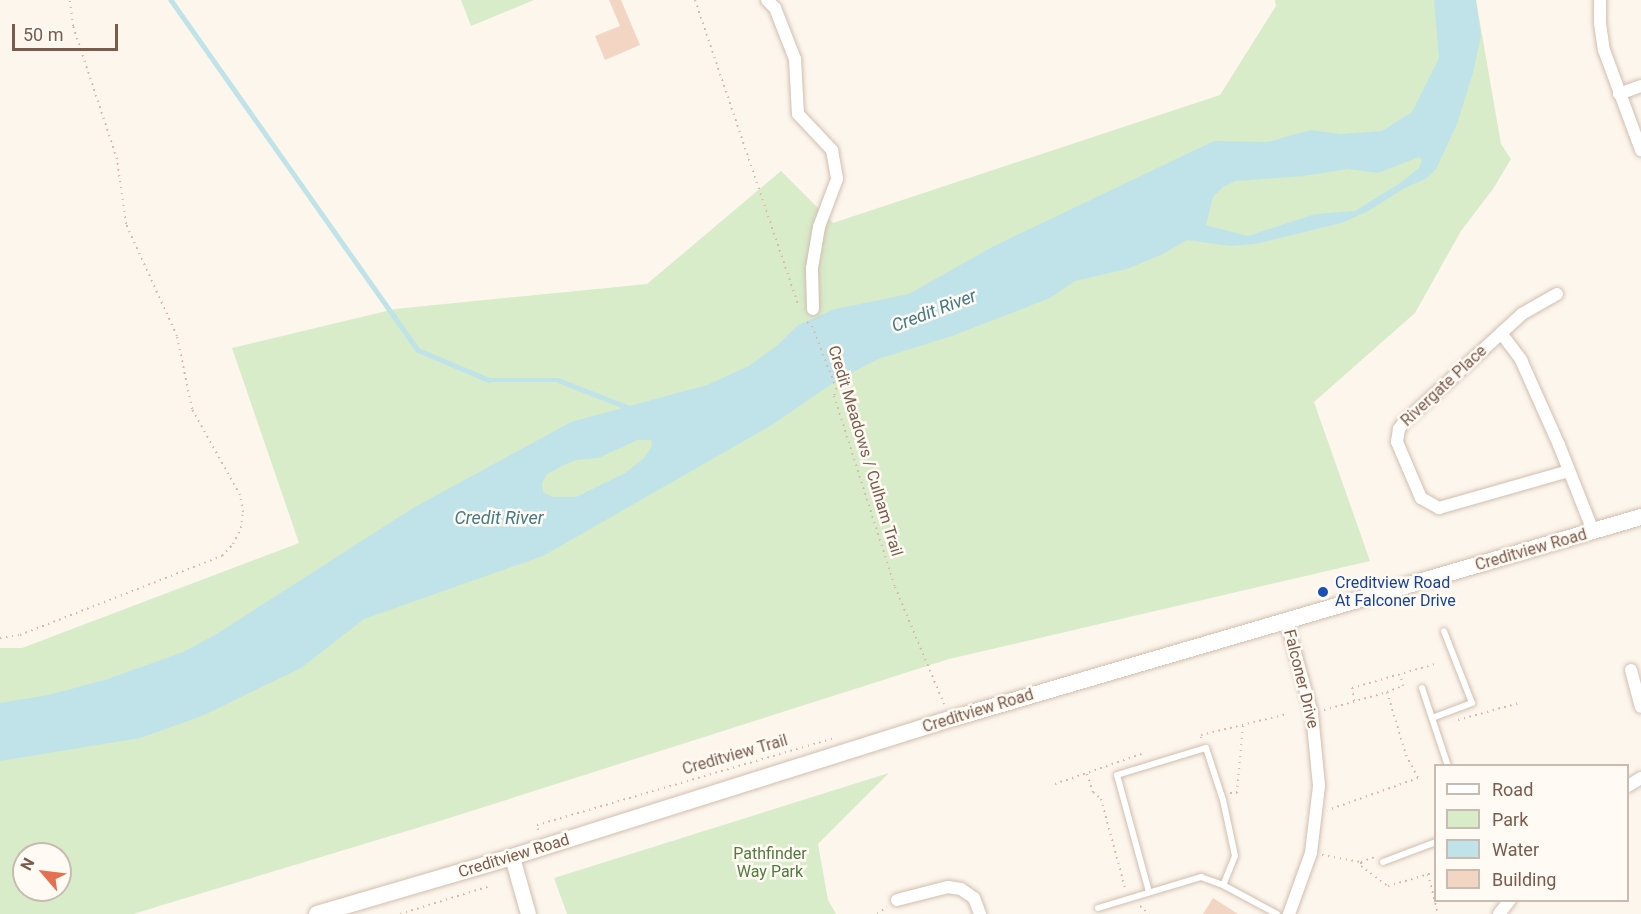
<!DOCTYPE html>
<style>
body{margin:0}
#map{position:relative;width:1641px;height:914px;overflow:hidden;background:#fdf6ec;font-family:Roboto,sans-serif}
div>[style]{position:absolute}
[style*='--x']{left:calc(var(--x)*1px);top:calc(var(--y)*1px);width:calc(var(--w)*1px);rotate:calc(var(--a)*1deg)}
.green>*{inset:0;background:#d8ecc9}
.water>*{inset:0;background:#bfe3e8}
.stream>*{height:4.5px;margin:-2.25px;padding:0 2.25px;transform-origin:2.25px;border-radius:2.25px;background:#bfe3e8}
.building>*{inset:0;background:#f3d5c3}
.path>*{height:2px;margin-top:-1px;transform-origin:0;background:repeating-linear-gradient(90deg,#d9b8a5 0 1.5px,transparent 0 6px)}
.roads{filter:drop-shadow(0 0 2px #d1beb0) drop-shadow(0 0 2px #d1beb0)}
.service>*{height:6px;margin:-3px;padding:0 3px;transform-origin:3px;border-radius:3px;background:#fff}
.minor>*{height:12px;margin:-6px;padding:0 6px;transform-origin:6px;border-radius:6px;background:#fff}
.tertiary>*{height:15px;margin:-7.5px;padding:0 7.5px;transform-origin:7.5px;border-radius:7.5px;background:#fff}
.secondary>*{height:16px;margin:-8px;padding:0 8px;transform-origin:8px;border-radius:8px;background:#fff}
.dots>*{width:16px;height:16px;translate:-50% -50%;box-sizing:border-box;border:3px solid #fffaf3;border-radius:50%}
span{translate:-50% -50%;white-space:nowrap;text-align:center;line-height:1.15;-webkit-text-stroke:5px #fffaf3;paint-order:stroke}
.street-label{font-size:16px;color:#7a5c4d}
.transit-label{font-size:16px;color:#164399}
.left{translate:0 -50%;text-align:left}
.park-label{font-size:16px;color:#537a41}
.water-label{font-size:18px;color:#437c86;font-style:italic}
.legend{position:absolute;left:1434px;top:764px;width:195px;height:138px;box-sizing:border-box;background:#fffaf3;border:2px solid #cabbb1;margin:0;padding:8px 10px;list-style:none;font-size:18px;color:#7a5c4d}
.legend li{display:flex;align-items:center;gap:12px;height:30px}
.legend b{width:30px;border:2px solid #cabbb1}
.north{position:absolute;left:12px;top:842px;width:60px;height:60px;box-sizing:border-box;background:#fffaf3;border:2px solid #cabbb1;border-radius:50%;rotate:298deg;font-size:16px;font-weight:700;line-height:24px;text-align:center;color:#7a5c4d}
.north::after{content:'';display:block;margin:auto;width:21px;height:27px;background:#e76f51;clip-path:polygon(50% 0,100% 100%,50% 72%,0 100%)}
.scale{position:absolute;left:12px;top:24px;width:106px;height:27px;box-sizing:border-box;border:3px solid #7a5c4d;border-top:0;padding-left:8px;font-size:18px;line-height:21px;white-space:nowrap;color:#7a5c4d;-webkit-text-stroke:4px #fffaf3;paint-order:stroke}
</style>
<div id="map">
<div class="green">
<div style="clip-path:polygon(461px 0,534px 0,471px 26px)"></div>
<div style="clip-path:polygon(evenodd,1275px 0,1476px 0,1501px 144px,1511px 159px,1493px 189px,1461px 231px,1415px 313px,1314px 402px,1370px 561px,949px 659px,440px 821px,133px 914px,0 914px,0 648px,22px 648px,299px 543px,232px 348px,395px 309px,647px 284px,781px 171px,833px 223px,1220px 95px,1276px 6px,1275px 0,24px 854px,60px 854px,60px 890px,24px 890px,24px 854px)"></div>
<div style="clip-path:polygon(889px 773px,818px 844px,828px 900px,836px 914px,567px 914px,554px 878px)"></div>
</div>
<div class="water">
<div style="clip-path:polygon(evenodd,1434px 0,1476px 0,1481px 36px,1473px 73px,1457px 124px,1436px 169px,1427px 178px,1403px 189px,1370px 210px,1342px 223px,1255px 244px,1230px 246px,1187px 240px,1163px 254px,1127px 269px,1075px 281px,1050px 298px,952px 336px,878px 359px,836px 381px,772px 425px,543px 556px,364px 619px,301px 668px,202px 716px,140px 738px,0 761px,0 703px,48px 695px,105px 680px,183px 652px,215px 635px,413px 508px,571px 422px,707px 385px,749px 366px,779px 344px,798px 325px,835px 309px,909px 294px,992px 247px,1214px 141px,1268px 142px,1310px 130px,1341px 134px,1382px 131px,1412px 112px,1439px 58px,1434px 0,1419px 157px,1422px 160px,1419px 168px,1400px 183px,1355px 211px,1315px 214px,1248px 236px,1206px 225px,1213px 197px,1223px 187px,1236px 181px,1304px 176px,1348px 169px,1378px 173px,1419px 157px,1434px 0,638px 440px,651px 440px,652px 446px,644px 458px,625px 473px,576px 497px,552px 497px,543px 492px,542px 483px,547px 474px,562px 466px,576px 460px,598px 458px,638px 440px)"></div>
</div>
<div class="stream">
<div style="--x:171;--y:0;--w:428;--a:54.8"></div>
<div style="--x:418;--y:350;--w:77;--a:22.9"></div>
<div style="--x:489;--y:380;--w:69;--a:0"></div>
<div style="--x:558;--y:380;--w:74;--a:21.4"></div>
</div>
<div class="building">
<div style="clip-path:polygon(609px 0,621px 0,640px 45px,605px 60px,595px 36px,620px 26px)"></div>
<div style="clip-path:polygon(1213px 898px,1238px 914px,1203px 914px)"></div>
</div>
<div class="path">
<div style="--x:695;--y:0;--w:324;--a:71.3"></div>
<div style="--x:807;--y:322;--w:6;--a:39"></div>
<div style="--x:812;--y:326;--w:66;--a:68.8"></div>
<div style="--x:836;--y:388;--w:8;--a:104"></div>
<div style="--x:834;--y:396;--w:201;--a:72.3"></div>
<div style="--x:895;--y:587;--w:127;--a:67.3"></div>
<div style="--x:0;--y:638;--w:20;--a:-9"></div>
<div style="--x:20;--y:635;--w:217;--a:-21.4"></div>
<div style="--x:222;--y:556;--w:16;--a:-47"></div>
<div style="--x:233;--y:544;--w:18;--a:-63"></div>
<div style="--x:241;--y:528;--w:16;--a:-83"></div>
<div style="--x:243;--y:512;--w:17;--a:-100"></div>
<div style="--x:240;--y:495;--w:98;--a:-119.2"></div>
<div style="--x:192;--y:409;--w:75;--a:-101.6"></div>
<div style="--x:177;--y:336;--w:123;--a:-114.5"></div>
<div style="--x:126;--y:224;--w:66;--a:-97.9"></div>
<div style="--x:117;--y:159;--w:140;--a:-108.3"></div>
<div style="--x:73;--y:26;--w:26;--a:-97"></div>
<div style="--x:1387;--y:692;--w:17;--a:-21"></div>
<div style="--x:1403;--y:686;--w:12;--a:-104"></div>
<div style="--x:1354;--y:701;--w:13;--a:-99"></div>
<div style="--x:1352;--y:688;--w:86;--a:-16.1"></div>
<div style="--x:1324;--y:710;--w:66;--a:-15.9"></div>
<div style="--x:1387;--y:692;--w:66;--a:73.2"></div>
<div style="--x:1406;--y:755;--w:26;--a:62"></div>
<div style="--x:1418;--y:778;--w:96;--a:160.4"></div>
<div style="--x:1458;--y:720;--w:63;--a:-15.6"></div>
<div style="--x:1201;--y:738;--w:3;--a:-90"></div>
<div style="--x:1201;--y:735;--w:89;--a:-13.7"></div>
<div style="--x:1087;--y:774;--w:19;--a:72"></div>
<div style="--x:1093;--y:792;--w:11;--a:41"></div>
<div style="--x:1101;--y:799;--w:92;--a:74.9"></div>
<div style="--x:1055;--y:784;--w:94;--a:-19.2"></div>
<div style="--x:1230;--y:793;--w:7;--a:0"></div>
<div style="--x:1237;--y:793;--w:68;--a:-85"></div>
<div style="--x:538;--y:830;--w:5;--a:-101"></div>
<div style="--x:537;--y:825;--w:309;--a:-16.3"></div>
<div style="--x:1322;--y:855;--w:40;--a:10"></div>
<div style="--x:1361;--y:862;--w:15;--a:-20"></div>
<div style="--x:1361;--y:862;--w:4;--a:90"></div>
<div style="--x:1361;--y:866;--w:34;--a:37"></div>
<div style="--x:1388;--y:886;--w:50;--a:-16.3"></div>
<div style="--x:1428;--y:874;--w:41;--a:76"></div>
<div style="--x:1140;--y:906;--w:12;--a:42"></div>
<div style="--x:400;--y:914;--w:94;--a:-17.3"></div>
<div style="--x:877;--y:914;--w:12;--a:-35"></div>
</div>
<div class="roads">
<div class="service">
<div style="--x:1422;--y:688;--w:82;--a:71.6"></div>
<div style="--x:1432;--y:718;--w:43;--a:-20.6"></div>
<div style="--x:1472;--y:703;--w:77;--a:-111.3"></div>
<div style="--x:1383;--y:862;--w:57;--a:-20.7"></div>
<div style="--x:1149;--y:892;--w:121;--a:-105.3"></div>
<div style="--x:1117;--y:775;--w:93;--a:-16.9"></div>
<div style="--x:1206;--y:748;--w:55;--a:71.9"></div>
<div style="--x:1223;--y:800;--w:57;--a:77.9"></div>
<div style="--x:1235;--y:856;--w:31;--a:112"></div>
<div style="--x:1098;--y:908;--w:108;--a:-16.8"></div>
<div style="--x:1201;--y:877;--w:23;--a:20"></div>
<div style="--x:1223;--y:885;--w:61;--a:28.2"></div>
</div>
<div class="minor">
<div style="--x:767;--y:0;--w:11;--a:45"></div>
<div style="--x:775;--y:8;--w:55;--a:68.6"></div>
<div style="--x:795;--y:59;--w:55;--a:86.9"></div>
<div style="--x:798;--y:114;--w:50;--a:46.6"></div>
<div style="--x:832;--y:150;--w:29;--a:80"></div>
<div style="--x:837;--y:179;--w:51;--a:110.6"></div>
<div style="--x:819;--y:227;--w:42;--a:99.7"></div>
<div style="--x:812;--y:268;--w:41;--a:88.6"></div>
<div style="--x:1600;--y:0;--w:23;--a:90"></div>
<div style="--x:1600;--y:23;--w:27;--a:82"></div>
<div style="--x:1604;--y:50;--w:107;--a:69.7"></div>
<div style="--x:1619;--y:94;--w:23;--a:-20"></div>
<div style="--x:1557;--y:294;--w:40;--a:150.3"></div>
<div style="--x:1522;--y:314;--w:160;--a:137.5"></div>
<div style="--x:1404;--y:422;--w:9;--a:126"></div>
<div style="--x:1399;--y:429;--w:13;--a:99"></div>
<div style="--x:1397;--y:442;--w:61;--a:66.8"></div>
<div style="--x:1421;--y:498;--w:21;--a:29"></div>
<div style="--x:1439;--y:508;--w:135;--a:-15.9"></div>
<div style="--x:1501;--y:333;--w:34;--a:53"></div>
<div style="--x:1521;--y:360;--w:93;--a:65.9"></div>
<div style="--x:1559;--y:445;--w:92;--a:68.4"></div>
<div style="--x:1286;--y:620;--w:98;--a:74.5"></div>
<div style="--x:1312;--y:714;--w:72;--a:84.4"></div>
<div style="--x:1319;--y:786;--w:67;--a:96.8"></div>
<div style="--x:1311;--y:853;--w:65;--a:109.8"></div>
<div style="--x:1631;--y:670;--w:38;--a:75"></div>
<div style="--x:1628;--y:786;--w:15;--a:-32"></div>
<div style="--x:897;--y:900;--w:53;--a:-14.3"></div>
<div style="--x:948;--y:887;--w:13;--a:9"></div>
<div style="--x:961;--y:889;--w:16;--a:35"></div>
<div style="--x:974;--y:898;--w:17;--a:69"></div>
<div style="--x:1499;--y:914;--w:18;--a:-52"></div>
</div>
<div class="tertiary">
<div style="--x:512;--y:857;--w:59;--a:74.3"></div>
</div>
<div class="secondary">
<div style="--x:317;--y:914;--w:203;--a:-16.3"></div>
<div style="--x:512;--y:857;--w:463;--a:-17.5"></div>
<div style="--x:954;--y:718;--w:716;--a:-16.31"></div>
</div>
</div>
<div class="dots">
<div style="left:1323px;top:592px;background:#1a4fb4"></div>
</div>
<div class="street-label">
<span style="left:1444px;top:386px;rotate:-43deg">Rivergate Place</span>
<span style="left:865px;top:451px;rotate:73deg">Credit Meadows / Culham Trail</span>
<span style="left:1531px;top:550px;rotate:-16deg">Creditview Road</span>
<span style="left:1301px;top:679px;rotate:76deg">Falconer Drive</span>
<span style="left:978px;top:711px;rotate:-17deg">Creditview Road</span>
<span style="left:735px;top:755px;rotate:-16deg">Creditview Trail</span>
<span style="left:514px;top:856px;rotate:-17deg">Creditview Road</span>
</div>
<div class="transit-label">
<span class="left" style="left:1335px;top:592px">Creditview Road<br>At Falconer Drive</span>
</div>
<div class="park-label">
<span style="left:770px;top:863px">Pathfinder<br>Way Park</span>
</div>
<div class="water-label">
<span style="left:934px;top:311px;rotate:-21deg">Credit River</span>
<span style="left:499px;top:518px">Credit River</span>
</div>
<ul class="legend">
<li><b style="height:8px;background:#fff"></b>Road</li>
<li><b style="height:16px;background:#d8ecc9"></b>Park</li>
<li><b style="height:16px;background:#bfe3e8"></b>Water</li>
<li><b style="height:16px;background:#f3d5c3"></b>Building</li>
</ul>
<div class="north">N</div>
<div class="scale">50 m</div>
</div>
